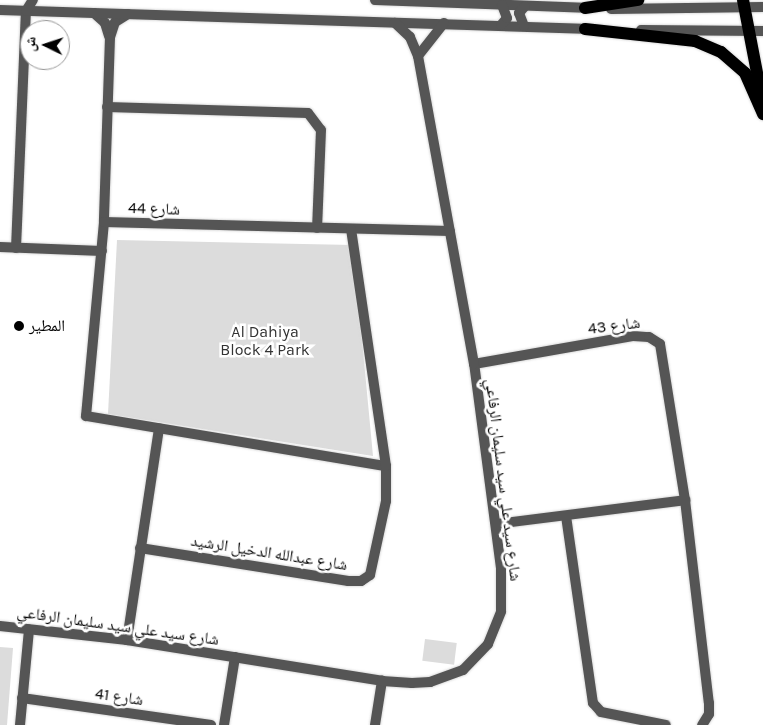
<!DOCTYPE html>
<meta charset="utf-8">
<style>
body{margin:0}
#map{position:relative;width:763px;height:725px;overflow:hidden;background:#fff;font-family:Karla,"Noto Naskh Arabic",sans-serif}
div>[style]{position:absolute}
[style*='--x']{left:calc(var(--x)*1px);top:calc(var(--y)*1px);width:calc(var(--w)*1px);rotate:calc(var(--a)*1deg)}
.green>*{inset:0;background:#dcdcdc;transform-origin:0 0}
.roads{filter:drop-shadow(0 0 1px #dbdbdb) drop-shadow(0 0 1px #dbdbdb)}
.minor>*{height:10px;margin:-5px;padding:0 5px;transform-origin:5px;border-radius:5px;background:#555}
.tertiary>*{height:10px;margin:-5px;padding:0 5px;transform-origin:5px;border-radius:5px;background:#555}
.primary>*{height:12px;margin:-6px;padding:0 6px;transform-origin:6px;border-radius:6px;background:#000}
.dots>*{width:14px;height:14px;translate:-50% -50%;box-sizing:border-box;border:2px solid #fff;border-radius:50%}
span{translate:-50% -50%;white-space:nowrap;text-align:center;line-height:1.15;-webkit-text-stroke:5px #fff;paint-order:stroke}
.street-label{font-size:16px;color:#000}
.poi-label{font-size:16px;color:#000}
.left{translate:0 -50%;text-align:left}
.park-label{font-size:16px;color:#333}
.north{position:absolute;left:20px;top:20px;width:50px;height:50px;box-sizing:border-box;background:#fff;border:1px solid #999;border-radius:50%;rotate:274deg;font-size:14px;font-weight:700;line-height:20px;text-align:center;color:#000}
.north::after{content:'';display:block;margin:auto;width:18px;height:22px;background:#000;clip-path:polygon(50% 0,100% 100%,50% 72%,0 100%)}
</style>
<div id="map">
<div class="green">
<div style="clip-path:polygon(117px 240px,353px 245px,373px 456px,108px 414px)"></div>
<div style="left:425px;top:639px;width:32px;height:22px;rotate:7deg"></div>
<div style="clip-path:polygon(0 647px,13px 648px,7px 725px,0 725px)"></div>
</div>
<div class="roads">
<div class="minor">
<div style="--x:94;--y:13;--w:15;--a:42"></div>
<div style="--x:105;--y:23;--w:14;--a:73"></div>
<div style="--x:128;--y:14;--w:15;--a:148"></div>
<div style="--x:115;--y:22;--w:16;--a:108"></div>
<div style="--x:110;--y:37;--w:185;--a:91.9"></div>
<div style="--x:104;--y:222;--w:195;--a:95.3"></div>
<div style="--x:86;--y:416;--w:304;--a:9.5"></div>
<div style="--x:107;--y:107;--w:201;--a:1.7"></div>
<div style="--x:308;--y:113;--w:21;--a:53"></div>
<div style="--x:321;--y:130;--w:98;--a:92.3"></div>
<div style="--x:104;--y:222;--w:346;--a:1.5"></div>
<div style="--x:0;--y:247;--w:102;--a:2.2"></div>
<div style="--x:16;--y:248;--w:237;--a:-87.6"></div>
<div style="--x:474;--y:364;--w:161;--a:-10"></div>
<div style="--x:633;--y:336;--w:16;--a:4"></div>
<div style="--x:649;--y:337;--w:13;--a:32"></div>
<div style="--x:660;--y:344;--w:158;--a:80.9"></div>
<div style="--x:685;--y:500;--w:204;--a:83.3"></div>
<div style="--x:709;--y:703;--w:11;--a:90"></div>
<div style="--x:709;--y:714;--w:13;--a:122"></div>
<div style="--x:566;--y:516;--w:189;--a:81.8"></div>
<div style="--x:593;--y:703;--w:12;--a:48"></div>
<div style="--x:601;--y:712;--w:66;--a:11.3"></div>
<div style="--x:496;--y:524;--w:191;--a:-7.2"></div>
<div style="--x:140;--y:548;--w:211;--a:9"></div>
<div style="--x:348;--y:581;--w:13;--a:0"></div>
<div style="--x:361;--y:581;--w:11;--a:-34"></div>
<div style="--x:370;--y:575;--w:76;--a:-77.8"></div>
<div style="--x:386;--y:501;--w:35;--a:-90"></div>
<div style="--x:386;--y:466;--w:239;--a:-98.4"></div>
<div style="--x:127;--y:640;--w:214;--a:-81.4"></div>
<div style="--x:22;--y:698;--w:191;--a:8.1"></div>
<div style="--x:20;--y:725;--w:96;--a:-84.6"></div>
<div style="--x:224;--y:725;--w:69;--a:-80.8"></div>
<div style="--x:375;--y:725;--w:45;--a:-81"></div>
</div>
<div class="tertiary">
<div style="--x:375;--y:0;--w:216;--a:2.1"></div>
<div style="--x:611;--y:9;--w:152;--a:-0.8"></div>
<div style="--x:0;--y:10;--w:591;--a:1.84"></div>
<div style="--x:26;--y:11;--w:13;--a:-58"></div>
<div style="--x:501;--y:25;--w:9;--a:-49"></div>
<div style="--x:507;--y:18;--w:14;--a:-111"></div>
<div style="--x:524;--y:26;--w:14;--a:-111"></div>
<div style="--x:519;--y:13;--w:9;--a:-49"></div>
<div style="--x:641;--y:30;--w:122;--a:0.5"></div>
<div style="--x:418;--y:56;--w:42;--a:-51.8"></div>
<div style="--x:0;--y:626;--w:128;--a:6.3"></div>
<div style="--x:127;--y:640;--w:258;--a:9.1"></div>
<div style="--x:382;--y:681;--w:30;--a:4"></div>
<div style="--x:412;--y:683;--w:18;--a:-3"></div>
<div style="--x:430;--y:682;--w:35;--a:-20"></div>
<div style="--x:463;--y:670;--w:36;--a:-46"></div>
<div style="--x:488;--y:644;--w:35;--a:-68"></div>
<div style="--x:501;--y:611;--w:43;--a:-90"></div>
<div style="--x:501;--y:568;--w:206;--a:-97.5"></div>
<div style="--x:474;--y:364;--w:313;--a:-100.3"></div>
<div style="--x:418;--y:56;--w:21;--a:-113"></div>
<div style="--x:410;--y:37;--w:21;--a:-137"></div>
</div>
<div class="primary">
<div style="--x:743;--y:0;--w:101;--a:79.1"></div>
<div style="--x:585;--y:8;--w:54;--a:-8.6"></div>
<div style="--x:585;--y:29;--w:111;--a:6.2"></div>
<div style="--x:695;--y:41;--w:28;--a:23"></div>
<div style="--x:721;--y:52;--w:32;--a:41"></div>
<div style="--x:745;--y:73;--w:45;--a:66.3"></div>
</div>
</div>
<div class="dots">
<div style="left:19px;top:326px;background:#000"></div>
</div>
<div class="street-label">
<span style="left:154px;top:209px;rotate:2deg">شارع 44</span>
<span style="left:614px;top:326px;rotate:-7deg">شارع 43</span>
<span style="left:503px;top:480px;rotate:83deg">شارع سيد علي سيد سليمان الرفاعي</span>
<span style="left:269px;top:553px;rotate:9deg">شارع عبدالله الدخيل الرشيد</span>
<span style="left:118px;top:626px;rotate:8deg">شارع سيد علي سيد سليمان الرفاعي</span>
<span style="left:119px;top:697px;rotate:8deg">شارع 41</span>
</div>
<div class="poi-label">
<span class="left" style="left:29px;top:326px">المطير</span>
</div>
<div class="park-label">
<span style="left:265px;top:341px">Al Dahiya<br>Block 4 Park</span>
</div>
<div class="north">ش</div>
</div>
